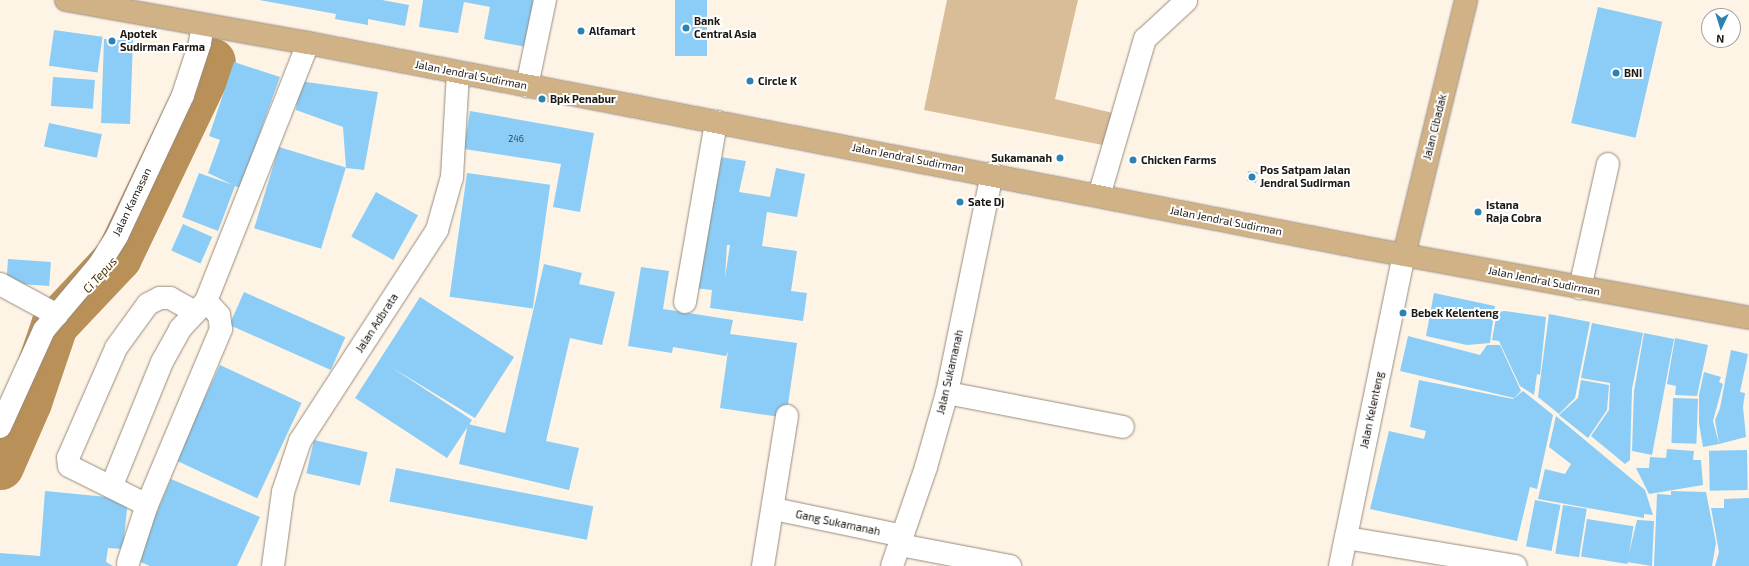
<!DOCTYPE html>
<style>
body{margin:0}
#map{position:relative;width:1749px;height:566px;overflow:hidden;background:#fef4e6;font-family:"Exo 2",sans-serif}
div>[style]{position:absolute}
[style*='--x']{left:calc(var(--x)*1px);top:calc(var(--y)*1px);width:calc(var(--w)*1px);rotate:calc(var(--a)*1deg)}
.green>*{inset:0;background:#d9bc98}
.river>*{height:47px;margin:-23.5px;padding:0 23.5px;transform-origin:23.5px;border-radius:23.5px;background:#b99058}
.building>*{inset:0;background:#8bcdf6;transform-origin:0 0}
.roads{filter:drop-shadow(0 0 1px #978b7c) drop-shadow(0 0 1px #978b7c)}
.minor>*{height:22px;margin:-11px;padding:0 11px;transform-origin:11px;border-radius:11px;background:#fff}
.major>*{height:22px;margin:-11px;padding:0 11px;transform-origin:11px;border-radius:11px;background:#d0b286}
.dots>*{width:11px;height:11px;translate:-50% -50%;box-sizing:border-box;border:2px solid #fff;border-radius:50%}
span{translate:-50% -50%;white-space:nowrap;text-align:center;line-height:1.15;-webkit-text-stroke:4px #fff;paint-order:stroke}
.number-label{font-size:9px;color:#38464c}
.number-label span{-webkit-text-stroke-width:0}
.poi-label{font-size:11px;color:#1d1913;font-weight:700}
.left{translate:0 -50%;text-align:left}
.right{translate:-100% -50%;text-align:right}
.street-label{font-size:11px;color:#1d1913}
.water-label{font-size:12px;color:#4b2f00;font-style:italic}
.north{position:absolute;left:1701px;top:8px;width:40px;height:40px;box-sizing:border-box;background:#fff;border:1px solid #a5a3a1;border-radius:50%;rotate:184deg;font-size:11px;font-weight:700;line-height:16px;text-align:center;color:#1d1913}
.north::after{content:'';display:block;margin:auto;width:14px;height:18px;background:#2c83b2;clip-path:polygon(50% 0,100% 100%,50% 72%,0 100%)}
</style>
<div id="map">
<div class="green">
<div style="clip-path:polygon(947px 0,1078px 0,1055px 99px,1121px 115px,1113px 147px,924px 110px)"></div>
</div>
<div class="river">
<div style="--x:0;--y:466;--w:70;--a:-66.4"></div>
<div style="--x:28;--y:402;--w:81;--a:-71.3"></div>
<div style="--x:54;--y:325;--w:93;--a:-46.7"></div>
<div style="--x:118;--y:257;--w:217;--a:-64.4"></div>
</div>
<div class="building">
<div style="clip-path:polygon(259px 0,382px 0,409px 5px,405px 26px,368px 19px,368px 25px,335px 19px,336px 14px)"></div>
<div style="clip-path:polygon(423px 0,536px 0,526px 47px,484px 39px,490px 7px,464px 2px,458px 33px,419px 27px)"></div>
<div style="left:675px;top:0;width:32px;height:56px"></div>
<div style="left:1598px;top:7px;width:66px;height:119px;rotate:13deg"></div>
<div style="left:54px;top:30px;width:49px;height:36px;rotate:8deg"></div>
<div style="left:104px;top:39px;width:29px;height:84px;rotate:2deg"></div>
<div style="clip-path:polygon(234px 62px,280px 77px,240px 188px,235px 186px,218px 231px,182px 217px,199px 173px,233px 185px,208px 173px,220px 140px,209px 136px)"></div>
<div style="left:53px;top:77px;width:42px;height:29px;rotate:4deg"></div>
<div style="clip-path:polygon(299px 81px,378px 92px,364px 170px,346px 168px,343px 127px,296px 110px)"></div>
<div style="clip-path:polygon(470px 111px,594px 133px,580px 212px,553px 207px,561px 164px,464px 149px)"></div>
<div style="left:49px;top:123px;width:54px;height:24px;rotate:12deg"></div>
<div style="left:279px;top:147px;width:70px;height:85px;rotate:17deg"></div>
<div style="clip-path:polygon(evenodd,714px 156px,746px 161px,739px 192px,770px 197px,776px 168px,805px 174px,797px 217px,767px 212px,762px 246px,797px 251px,791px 291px,807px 293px,803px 321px,710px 308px,712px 290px,694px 288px,714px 156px,727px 245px,730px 245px,725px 278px,727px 245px)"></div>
<div style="clip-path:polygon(1248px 171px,1258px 172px,1256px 183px,1247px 181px)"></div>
<div style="left:467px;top:173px;width:84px;height:125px;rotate:8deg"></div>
<div style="left:376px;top:192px;width:48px;height:51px;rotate:29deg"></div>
<div style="left:183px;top:224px;width:32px;height:29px;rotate:24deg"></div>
<div style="left:8px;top:259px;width:43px;height:24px;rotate:4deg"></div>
<div style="clip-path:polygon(544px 264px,582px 273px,579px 284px,615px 292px,602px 345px,570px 338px,546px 441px,579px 448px,569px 490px,459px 464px,468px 424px,505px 433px)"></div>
<div style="clip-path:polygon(641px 267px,669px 271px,663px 309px,733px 320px,730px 334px,797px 343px,786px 418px,720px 408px,728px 351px,726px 356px,673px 347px,672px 353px,628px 346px)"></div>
<div style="left:244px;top:292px;width:111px;height:36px;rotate:24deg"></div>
<div style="clip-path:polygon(1434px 293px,1495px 306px,1490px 343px,1467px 345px,1426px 336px)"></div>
<div style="clip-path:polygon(420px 297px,514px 357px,475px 418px,391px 367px,472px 420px,447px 458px,355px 398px)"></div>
<div style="clip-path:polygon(1505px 311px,1546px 317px,1540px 375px,1537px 374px,1534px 395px,1520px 386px,1499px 341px,1492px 340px,1497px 312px)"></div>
<div style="clip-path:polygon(1549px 314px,1590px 322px,1575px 398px,1559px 414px,1538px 397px)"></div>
<div style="clip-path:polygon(1592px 323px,1643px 333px,1632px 389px,1630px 460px,1625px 464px,1591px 436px,1609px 410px,1610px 383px,1581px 378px)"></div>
<div style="clip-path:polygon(1644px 333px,1674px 339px,1652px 455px,1632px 451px,1634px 391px)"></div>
<div style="clip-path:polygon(1408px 336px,1480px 355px,1487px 345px,1500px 345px,1521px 391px,1514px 398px,1400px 371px)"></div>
<div style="clip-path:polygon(1675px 338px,1708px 345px,1697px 396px,1675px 395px,1676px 386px,1667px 384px)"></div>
<div style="clip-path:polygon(1731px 350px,1748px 354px,1740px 392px,1745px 393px,1743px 407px,1746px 437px,1719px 444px,1715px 420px,1720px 408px)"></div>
<div style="left:220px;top:365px;width:90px;height:105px;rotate:25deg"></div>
<div style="clip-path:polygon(1704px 372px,1721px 377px,1719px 382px,1723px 384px,1713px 421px,1719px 444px,1703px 447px,1699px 423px,1699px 395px)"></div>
<div style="clip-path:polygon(1419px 380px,1513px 399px,1523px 391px,1553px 415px,1537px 489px,1530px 487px,1517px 541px,1370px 509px,1389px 431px,1424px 439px,1426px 431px,1410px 427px)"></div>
<div style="clip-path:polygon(1581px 380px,1609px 385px,1607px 410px,1588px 438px,1559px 415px,1578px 398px)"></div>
<div style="left:1673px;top:398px;width:25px;height:45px;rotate:2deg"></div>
<div style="clip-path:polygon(1556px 416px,1645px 490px,1653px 515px,1644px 514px,1644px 518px,1538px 499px,1545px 469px,1565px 474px,1571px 464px,1549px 447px)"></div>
<div style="left:314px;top:440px;width:55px;height:34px;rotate:13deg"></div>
<div style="clip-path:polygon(1667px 449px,1694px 451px,1693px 460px,1701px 460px,1703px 485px,1649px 494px,1636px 468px,1649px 468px,1650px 457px,1666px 458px)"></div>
<div style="left:1747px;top:450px;width:40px;height:38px;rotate:89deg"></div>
<div style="left:396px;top:468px;width:201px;height:34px;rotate:11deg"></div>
<div style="clip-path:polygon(171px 479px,260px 517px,237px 566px,150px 566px,136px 560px)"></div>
<div style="clip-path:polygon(45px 491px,128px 499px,123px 549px,108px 548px,106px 562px,113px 566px,0 566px,0 553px,40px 556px)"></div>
<div style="clip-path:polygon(1671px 491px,1706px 492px,1716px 543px,1712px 566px,1654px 566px,1657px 494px,1671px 495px)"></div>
<div style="clip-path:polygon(1749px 498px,1749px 566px,1715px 566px,1719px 552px,1711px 508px,1724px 508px,1724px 499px)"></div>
<div style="left:1535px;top:500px;width:26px;height:47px;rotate:11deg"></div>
<div style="left:1563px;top:505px;width:24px;height:49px;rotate:9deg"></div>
<div style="left:1587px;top:519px;width:47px;height:38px;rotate:9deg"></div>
<div style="clip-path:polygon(1637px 520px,1654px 521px,1652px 566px,1627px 562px)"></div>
</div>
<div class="roads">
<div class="minor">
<div style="--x:527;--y:86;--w:88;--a:-78.2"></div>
<div style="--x:1099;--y:196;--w:164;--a:-73.7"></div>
<div style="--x:1145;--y:39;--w:56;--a:-42.8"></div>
<div style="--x:0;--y:284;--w:65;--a:28.5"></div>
<div style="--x:1580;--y:288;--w:127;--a:-77.3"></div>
<div style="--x:685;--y:302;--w:183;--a:-80.2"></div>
<div style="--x:947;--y:393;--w:179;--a:10.9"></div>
<div style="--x:0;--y:427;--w:107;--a:-65.6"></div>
<div style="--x:44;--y:330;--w:85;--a:-49.8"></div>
<div style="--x:99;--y:265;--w:34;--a:-58"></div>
<div style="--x:117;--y:236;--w:156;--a:-64.9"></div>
<div style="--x:183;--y:95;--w:55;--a:-71.9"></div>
<div style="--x:200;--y:43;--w:18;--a:-81"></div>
<div style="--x:112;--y:485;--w:133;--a:-67.9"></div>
<div style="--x:162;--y:362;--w:38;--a:-61"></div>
<div style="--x:180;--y:329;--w:38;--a:-47"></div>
<div style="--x:206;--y:301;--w:277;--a:-68.4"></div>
<div style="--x:147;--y:505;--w:87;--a:-153.4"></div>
<div style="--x:69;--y:466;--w:8;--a:-97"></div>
<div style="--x:68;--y:458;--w:120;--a:-66.4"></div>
<div style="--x:116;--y:348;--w:54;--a:-54"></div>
<div style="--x:148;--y:304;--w:13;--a:-27"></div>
<div style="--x:160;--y:298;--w:10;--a:0"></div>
<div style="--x:170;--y:298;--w:29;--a:29"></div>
<div style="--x:774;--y:509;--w:132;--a:11.8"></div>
<div style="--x:1346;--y:538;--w:172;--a:9.4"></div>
<div style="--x:900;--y:545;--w:112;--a:10.8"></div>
<div style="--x:128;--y:563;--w:61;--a:-71.9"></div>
<div style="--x:147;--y:505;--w:191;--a:-67.2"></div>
<div style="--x:221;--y:329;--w:14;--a:-98"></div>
<div style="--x:219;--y:315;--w:19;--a:-133"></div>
<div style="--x:273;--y:566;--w:75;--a:-82.3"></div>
<div style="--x:283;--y:492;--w:54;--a:-71.6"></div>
<div style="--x:300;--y:441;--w:252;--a:-57"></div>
<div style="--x:437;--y:230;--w:55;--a:-74.2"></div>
<div style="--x:452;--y:177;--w:103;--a:-86.7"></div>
<div style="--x:763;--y:566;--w:152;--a:-80.9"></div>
<div style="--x:892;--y:566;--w:105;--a:-71"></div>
<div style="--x:926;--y:467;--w:77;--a:-74.2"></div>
<div style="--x:947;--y:393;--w:224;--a:-78.4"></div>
<div style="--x:1340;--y:566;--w:318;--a:-78.4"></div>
</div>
<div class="major">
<div style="--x:66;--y:0;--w:246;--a:10.1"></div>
<div style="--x:308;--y:43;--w:1072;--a:10.97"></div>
<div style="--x:1360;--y:247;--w:395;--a:10.3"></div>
<div style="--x:1404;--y:255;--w:262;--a:-76.3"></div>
</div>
</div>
<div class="dots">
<div style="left:686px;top:28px;background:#2c83b2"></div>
<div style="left:581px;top:31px;background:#2c83b2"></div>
<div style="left:112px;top:41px;background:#2c83b2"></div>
<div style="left:1616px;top:73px;background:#2c83b2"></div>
<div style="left:750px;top:81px;background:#2c83b2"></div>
<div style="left:542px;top:99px;background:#2c83b2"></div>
<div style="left:1060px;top:158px;background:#2c83b2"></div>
<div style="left:1133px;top:160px;background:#2c83b2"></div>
<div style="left:1252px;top:177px;background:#2c83b2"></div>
<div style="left:960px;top:202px;background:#2c83b2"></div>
<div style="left:1478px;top:212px;background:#2c83b2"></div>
<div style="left:1403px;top:313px;background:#2c83b2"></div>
</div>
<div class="number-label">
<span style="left:516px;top:139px">246</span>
</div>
<div class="poi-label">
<span class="left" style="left:694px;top:28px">Bank<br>Central Asia</span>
<span class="left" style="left:589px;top:31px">Alfamart</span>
<span class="left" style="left:120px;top:41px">Apotek<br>Sudirman Farma</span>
<span class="left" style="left:1624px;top:73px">BNI</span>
<span class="left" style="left:758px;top:81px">Circle K</span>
<span class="left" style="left:550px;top:99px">Bpk Penabur</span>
<span class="right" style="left:1052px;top:158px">Sukamanah</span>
<span class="left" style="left:1141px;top:160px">Chicken Farms</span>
<span class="left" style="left:1260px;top:177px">Pos Satpam Jalan<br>Jendral Sudirman</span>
<span class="left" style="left:968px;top:202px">Sate Dj</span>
<span class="left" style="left:1486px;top:212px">Istana<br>Raja Cobra</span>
<span class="left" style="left:1411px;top:313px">Bebek Kelenteng</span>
</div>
<div class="street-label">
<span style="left:471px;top:75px;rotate:11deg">Jalan Jendral Sudirman</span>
<span style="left:1435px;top:127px;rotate:-76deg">Jalan Cibadak</span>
<span style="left:908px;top:158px;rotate:11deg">Jalan Jendral Sudirman</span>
<span style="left:132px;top:202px;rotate:-64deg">Jalan Kamasan</span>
<span style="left:1226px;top:221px;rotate:11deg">Jalan Jendral Sudirman</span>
<span style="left:1544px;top:281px;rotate:11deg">Jalan Jendral Sudirman</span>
<span style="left:377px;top:323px;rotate:-57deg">Jalan Adbrata</span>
<span style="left:950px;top:372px;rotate:-77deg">Jalan Sukamanah</span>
<span style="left:1372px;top:410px;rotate:-78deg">Jalan Kelenteng</span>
<span style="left:838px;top:523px;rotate:12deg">Gang Sukamanah</span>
</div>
<div class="water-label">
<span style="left:100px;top:275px;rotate:-48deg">Ci Tepus</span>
</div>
<div class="north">N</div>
</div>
